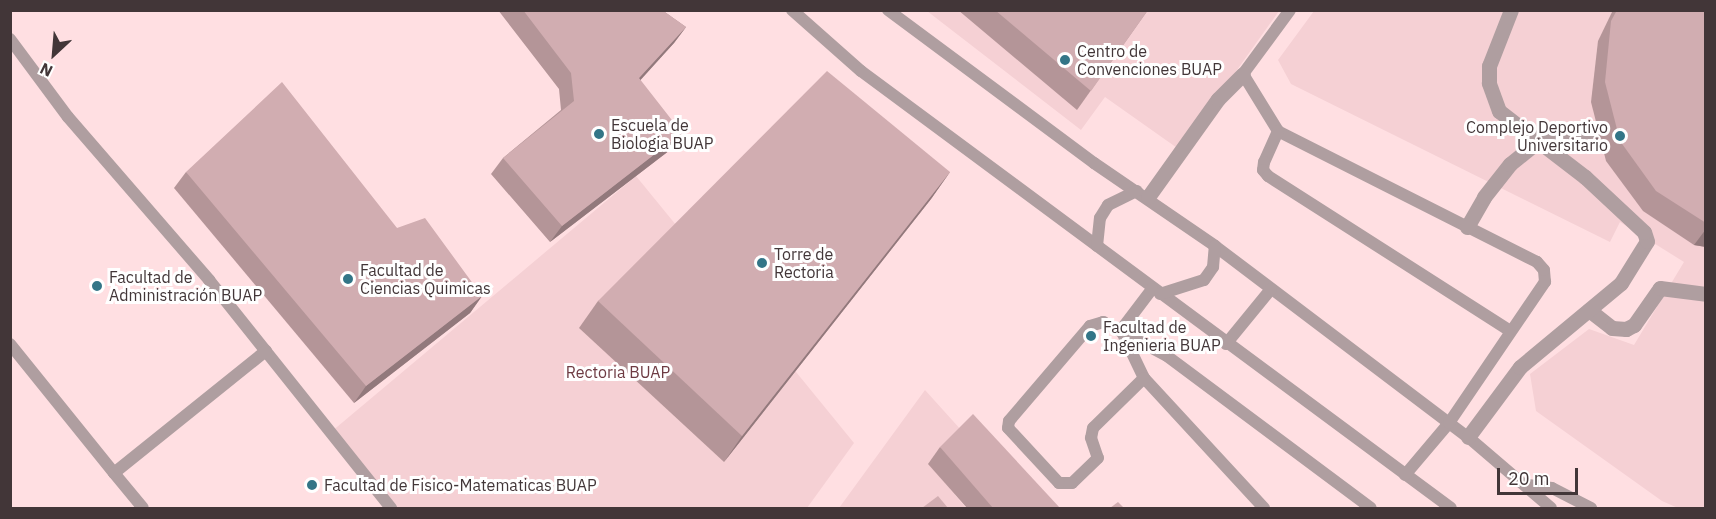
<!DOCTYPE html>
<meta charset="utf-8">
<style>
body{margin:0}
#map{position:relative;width:1716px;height:519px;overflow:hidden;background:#fef1f3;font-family:"IBM Plex Sans",sans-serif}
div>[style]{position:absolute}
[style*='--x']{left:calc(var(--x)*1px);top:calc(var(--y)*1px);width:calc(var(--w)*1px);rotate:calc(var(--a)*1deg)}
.built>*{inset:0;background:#ffdfe2;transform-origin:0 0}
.green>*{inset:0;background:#f5d0d4}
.lane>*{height:12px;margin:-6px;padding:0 6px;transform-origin:6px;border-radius:6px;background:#af9ea0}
.street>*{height:15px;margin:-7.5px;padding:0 7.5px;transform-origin:7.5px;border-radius:7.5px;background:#af9ea0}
.wall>*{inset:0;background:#b49598}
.shaded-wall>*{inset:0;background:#92797c}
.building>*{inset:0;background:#d1adb1}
.dots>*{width:16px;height:16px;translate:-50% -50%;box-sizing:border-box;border:3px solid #fff;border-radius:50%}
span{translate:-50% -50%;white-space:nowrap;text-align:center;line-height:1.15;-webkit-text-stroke:6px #fff;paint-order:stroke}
.poi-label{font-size:16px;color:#423638}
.left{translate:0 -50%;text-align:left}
.right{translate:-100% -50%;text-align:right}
.park-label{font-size:16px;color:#6e3b43}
.frame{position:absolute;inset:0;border:12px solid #423638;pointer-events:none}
.north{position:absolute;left:24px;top:24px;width:60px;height:60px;-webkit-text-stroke:4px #fff;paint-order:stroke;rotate:206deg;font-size:16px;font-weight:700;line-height:24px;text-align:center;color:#423638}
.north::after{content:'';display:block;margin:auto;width:21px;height:27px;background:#423638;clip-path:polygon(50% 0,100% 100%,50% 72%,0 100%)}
.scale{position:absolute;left:1497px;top:468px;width:81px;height:27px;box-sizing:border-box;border:3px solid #423638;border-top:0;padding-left:8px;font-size:18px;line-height:21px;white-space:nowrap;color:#423638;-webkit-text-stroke:4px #fff;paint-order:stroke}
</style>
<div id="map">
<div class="built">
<div style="left:10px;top:11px;width:1695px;height:497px"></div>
</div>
<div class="green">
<div style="clip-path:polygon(927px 11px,1279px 11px,1180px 150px,1105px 97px,1081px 130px)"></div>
<div style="clip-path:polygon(1314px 11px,1705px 11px,1705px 508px,1678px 508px,1662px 501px,1536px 411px,1530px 374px,1589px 329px,1634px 345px,1684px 262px,1620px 222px,1610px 242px,1291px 84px,1278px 60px)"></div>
<div style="clip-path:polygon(636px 176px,854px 443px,807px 508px,392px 508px,331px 432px)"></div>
<div style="clip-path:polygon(925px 390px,962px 431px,929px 464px,966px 508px,839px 508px)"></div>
</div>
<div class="lane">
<div style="--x:792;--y:10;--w:92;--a:41.5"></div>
<div style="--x:861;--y:71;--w:734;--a:36.53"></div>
<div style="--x:888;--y:10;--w:257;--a:36.6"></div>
<div style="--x:1094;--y:163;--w:147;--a:34.4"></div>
<div style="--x:1215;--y:246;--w:317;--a:37.1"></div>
<div style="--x:1468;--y:437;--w:109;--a:40.5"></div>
<div style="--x:10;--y:39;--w:97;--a:53.4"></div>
<div style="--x:68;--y:117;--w:216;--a:49.1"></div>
<div style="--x:209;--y:280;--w:292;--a:51.4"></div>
<div style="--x:1278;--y:131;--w:67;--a:-121.6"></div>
<div style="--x:1243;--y:74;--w:79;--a:-53.7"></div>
<div style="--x:1097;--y:246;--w:28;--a:-84"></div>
<div style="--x:1100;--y:218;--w:15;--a:-58"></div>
<div style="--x:1108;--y:205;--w:32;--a:-26"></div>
<div style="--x:1152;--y:289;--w:51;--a:127.1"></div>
<div style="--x:1121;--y:330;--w:53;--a:64.4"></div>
<div style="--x:1144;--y:378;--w:177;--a:47.3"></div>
<div style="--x:1160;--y:294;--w:46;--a:-17.7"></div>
<div style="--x:1204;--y:280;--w:16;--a:-55"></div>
<div style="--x:1213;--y:267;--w:21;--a:-85"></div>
<div style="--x:10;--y:344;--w:166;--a:51.1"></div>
<div style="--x:114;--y:473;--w:195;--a:-38.8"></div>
<div style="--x:1226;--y:344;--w:71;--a:-50.7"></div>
<div style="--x:1144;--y:378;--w:71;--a:135.6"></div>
<div style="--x:1093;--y:428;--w:10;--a:101"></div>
<div style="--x:1091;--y:438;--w:21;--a:71"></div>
<div style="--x:1098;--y:458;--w:36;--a:136"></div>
<div style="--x:1072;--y:483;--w:13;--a:180"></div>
<div style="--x:1059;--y:483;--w:75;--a:-132.8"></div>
<div style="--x:1008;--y:428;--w:7;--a:-82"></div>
<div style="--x:1009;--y:421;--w:125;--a:-49.5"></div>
<div style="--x:1090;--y:326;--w:14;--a:-17"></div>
<div style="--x:1103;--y:322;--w:72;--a:28"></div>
<div style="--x:1167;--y:356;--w:254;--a:36.7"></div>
<div style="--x:114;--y:473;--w:45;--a:50.4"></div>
<div style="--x:1405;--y:475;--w:68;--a:-49.8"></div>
<div style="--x:1449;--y:423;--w:171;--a:-55.8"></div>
<div style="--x:1545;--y:282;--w:12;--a:-95"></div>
<div style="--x:1544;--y:270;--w:11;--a:-131"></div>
<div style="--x:1537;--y:262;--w:290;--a:-153.2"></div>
<div style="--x:1278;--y:131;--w:34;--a:114"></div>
<div style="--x:1264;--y:162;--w:8;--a:97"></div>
<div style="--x:1263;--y:170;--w:8;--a:50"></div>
<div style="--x:1268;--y:176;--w:286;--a:32.6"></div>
<div style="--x:1528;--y:485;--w:24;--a:7"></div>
<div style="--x:1552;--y:488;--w:44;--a:27.1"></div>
</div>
<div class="street">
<div style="--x:1148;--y:197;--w:120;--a:-54.5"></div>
<div style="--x:1218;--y:99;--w:35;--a:-45"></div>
<div style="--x:1467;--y:227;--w:34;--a:-60"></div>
<div style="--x:1484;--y:197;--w:42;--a:-51.8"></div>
<div style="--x:1510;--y:164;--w:33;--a:-39"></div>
<div style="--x:1536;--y:143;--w:23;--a:-20"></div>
<div style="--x:1558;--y:135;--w:40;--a:-7.1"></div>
<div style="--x:1589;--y:310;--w:29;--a:38"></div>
<div style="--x:1612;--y:328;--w:14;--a:4"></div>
<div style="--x:1626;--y:329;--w:9;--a:-27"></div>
<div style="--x:1634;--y:325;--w:45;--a:-54.9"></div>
<div style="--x:1660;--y:288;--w:46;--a:7.4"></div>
<div style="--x:1468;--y:437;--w:87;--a:-53.4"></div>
<div style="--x:1520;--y:367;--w:131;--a:-39.7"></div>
<div style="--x:1621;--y:283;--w:49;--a:-58.2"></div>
<div style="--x:1647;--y:241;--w:9;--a:-108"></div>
<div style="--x:1644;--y:232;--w:81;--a:-137"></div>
<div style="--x:1585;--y:177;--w:108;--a:-142.5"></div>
<div style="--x:1499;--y:111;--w:30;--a:-110"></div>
<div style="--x:1489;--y:83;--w:17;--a:-90"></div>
<div style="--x:1489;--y:66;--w:60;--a:-68.6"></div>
</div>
<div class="wall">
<div style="clip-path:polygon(498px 10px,662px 10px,686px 27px,674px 43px,640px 80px,670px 150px,550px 242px,491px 174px,503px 158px,561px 110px,559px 89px)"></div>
<div style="clip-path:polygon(958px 10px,1148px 10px,1077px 110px)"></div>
<div style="clip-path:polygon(1613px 10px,1706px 10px,1706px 247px,1694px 245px,1643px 211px,1606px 161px,1591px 102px,1598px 41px)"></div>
<div style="clip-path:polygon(186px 172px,397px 228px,482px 296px,470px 313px,354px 403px,174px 188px)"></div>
<div style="clip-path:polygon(950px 172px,931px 199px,724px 462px,579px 328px,598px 301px)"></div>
<div style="clip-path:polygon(940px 447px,1060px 508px,967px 508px,928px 464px)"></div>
</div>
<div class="shaded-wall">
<div style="clip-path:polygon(686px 27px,674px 43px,627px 95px,639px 78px)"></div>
<div style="clip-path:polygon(682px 133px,670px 150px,550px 242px,562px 226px)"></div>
<div style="clip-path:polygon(950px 172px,931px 199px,724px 462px,742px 436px)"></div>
<div style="clip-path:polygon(1706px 229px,1706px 247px,1694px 245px)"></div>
<div style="clip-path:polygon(482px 296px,470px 313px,354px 403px,366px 386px)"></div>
</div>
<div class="building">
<div style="clip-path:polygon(523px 10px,662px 10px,686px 27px,639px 78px,682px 133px,562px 226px,503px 158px,574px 101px,571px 73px)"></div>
<div style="clip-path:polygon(995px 10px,1148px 10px,1091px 91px)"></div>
<div style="clip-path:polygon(1617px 10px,1706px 10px,1706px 223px,1656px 191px,1620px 141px,1605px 82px,1611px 21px)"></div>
<div style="clip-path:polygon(827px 71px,950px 172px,742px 436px,598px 301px)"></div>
<div style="clip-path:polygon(282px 82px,397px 228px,425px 218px,482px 296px,366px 386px,186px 172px)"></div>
<div style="clip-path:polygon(973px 414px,1060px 508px,993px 508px,940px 447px)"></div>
<div style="clip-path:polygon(938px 496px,948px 508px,922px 508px)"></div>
<div style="clip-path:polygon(1118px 502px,1124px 508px,1110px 508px)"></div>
</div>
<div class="dots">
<div style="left:1065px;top:60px;background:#337587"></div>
<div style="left:599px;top:134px;background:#337587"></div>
<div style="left:1620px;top:136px;background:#337587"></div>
<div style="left:762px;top:263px;background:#337587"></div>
<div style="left:348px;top:279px;background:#337587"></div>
<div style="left:97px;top:286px;background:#337587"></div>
<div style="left:1091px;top:336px;background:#337587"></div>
<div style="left:312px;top:485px;background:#337587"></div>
</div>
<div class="poi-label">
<span class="left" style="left:1077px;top:60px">Centro de<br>Convenciones BUAP</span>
<span class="left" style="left:611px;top:134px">Escuela de<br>Biologia BUAP</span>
<span class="right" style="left:1608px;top:136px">Complejo Deportivo<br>Universitario</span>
<span class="left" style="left:774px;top:263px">Torre de<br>Rectoria</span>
<span class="left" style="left:360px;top:279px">Facultad de<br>Ciencias Quimicas</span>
<span class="left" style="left:109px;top:286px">Facultad de<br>Administración BUAP</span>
<span class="left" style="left:1103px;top:336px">Facultad de<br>Ingenieria BUAP</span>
<span class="left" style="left:324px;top:485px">Facultad de Fisico-Matematicas BUAP</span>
</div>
<div class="park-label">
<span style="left:618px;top:372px">Rectoria BUAP</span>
</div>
<div class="frame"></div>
<div class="north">N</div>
<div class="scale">20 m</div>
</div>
